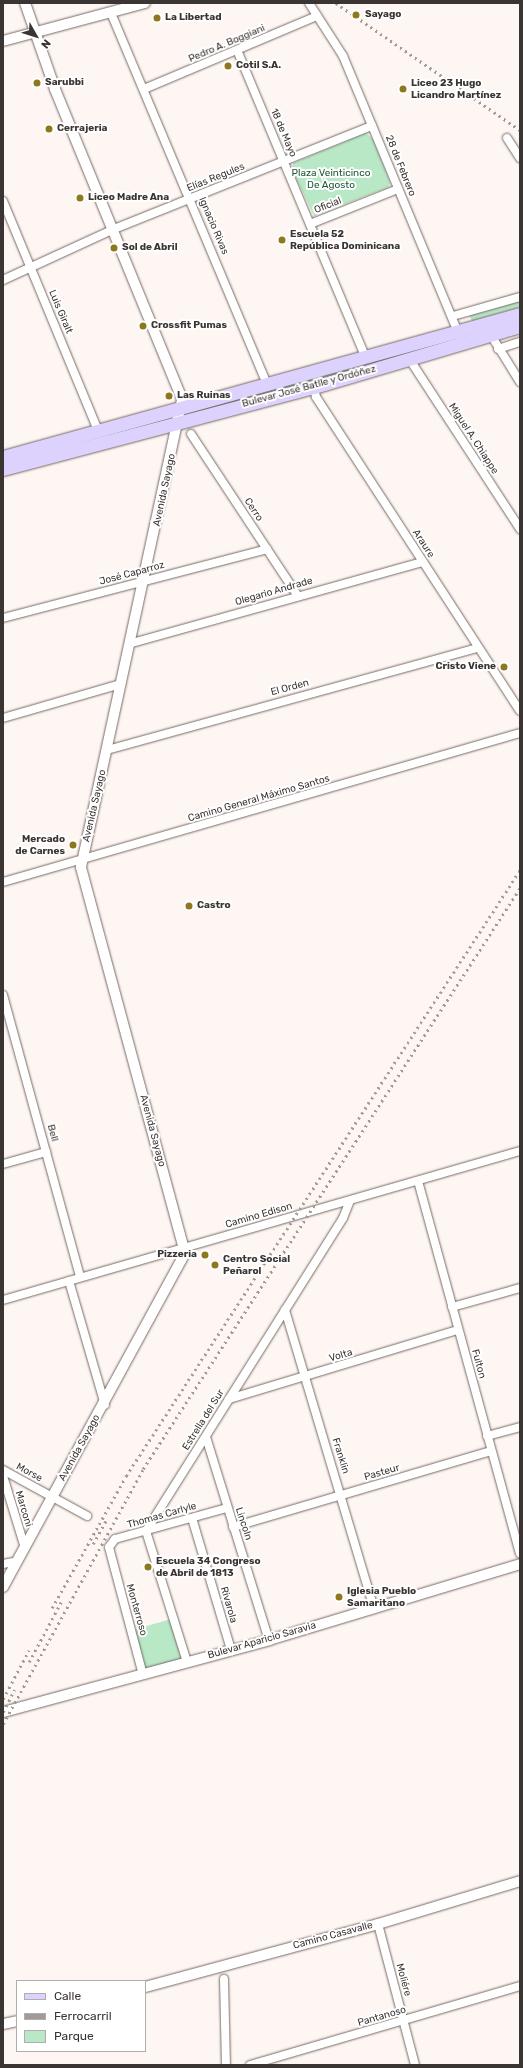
<!DOCTYPE html>
<meta charset="utf-8">
<style>
body{margin:0}
#map{position:relative;width:523px;height:2068px;overflow:hidden;background:#fef6f2;font-family:Rubik,sans-serif}
div>[style]{position:absolute}
[style*='--x']{left:calc(var(--x)*1px);top:calc(var(--y)*1px);width:calc(var(--w)*1px);rotate:calc(var(--a)*1deg)}
.green>*{inset:0;background:#b8e8c6;transform-origin:0 0}
.roads{filter:drop-shadow(0 0 1px #766964) drop-shadow(0 0 1px #766964)}
.minor>*{height:8px;margin:-4px;padding:0 4px;transform-origin:4px;border-radius:4px;background:#fff}
.tertiary>*{height:10px;margin:-5px;padding:0 5px;transform-origin:5px;border-radius:5px;background:#fff}
.primary>*{height:13px;margin:-6.5px;padding:0 6.5px;transform-origin:6.5px;border-radius:6.5px;background:#ddd1fd}
.rail>*{height:2.5px;margin-top:-1.25px;transform-origin:0;background:repeating-linear-gradient(90deg,#a19a97 0 2px,transparent 0 6px)}
.dots>*{width:11px;height:11px;translate:-50% -50%;box-sizing:border-box;border:2px solid #fff;border-radius:50%}
span{translate:-50% -50%;white-space:nowrap;text-align:center;line-height:1.15;-webkit-text-stroke:4px #fff;paint-order:stroke}
.poi-label{font-size:10px;color:#3a3432;font-weight:700}
.left{translate:0 -50%;text-align:left}
.right{translate:-100% -50%;text-align:right}
.street-label{font-size:10px;color:#3a3432}
.park-label{font-size:10px;color:#1f5936}
.frame{position:absolute;inset:0;border:4px solid #3a3432;pointer-events:none}
.legend{position:absolute;left:16px;top:1980px;width:130px;height:72px;box-sizing:border-box;background:#fff;border:1px solid #b0aead;margin:0;padding:5px 7px;list-style:none;font-size:12px;color:#3a3432}
.legend li{display:flex;align-items:center;gap:8px;height:20px}
.legend b{width:20px;border:1px solid #b0aead}
.north{position:absolute;left:16px;top:16px;width:40px;height:40px;-webkit-text-stroke:3px #fff;paint-order:stroke;rotate:129deg;font-size:11px;font-weight:700;line-height:16px;text-align:center;color:#3a3432}
.north::after{content:'';display:block;margin:auto;width:14px;height:18px;background:#3a3432;clip-path:polygon(50% 0,100% 100%,50% 72%,0 100%)}
</style>
<div id="map">
<div class="green">
<div style="clip-path:polygon(366px 133px,373px 139px,390px 182px,389px 187px,314px 216px,292px 170px,293px 163px)"></div>
<div style="clip-path:polygon(520px 301px,520px 307px,472px 321px,469px 315px)"></div>
<div style="clip-path:polygon(431px 344px,408px 354px,200px 412px,258px 390px)"></div>
<div style="left:171px;top:1619px;width:41px;height:39px;rotate:74deg"></div>
</div>
<div class="roads">
<div class="minor">
<div style="--x:309;--y:3;--w:63;--a:57.3"></div>
<div style="--x:343;--y:56;--w:302;--a:67.4"></div>
<div style="--x:111;--y:13;--w:400;--a:67.2"></div>
<div style="--x:237;--y:50;--w:332;--a:67.3"></div>
<div style="--x:144;--y:89;--w:188;--a:-22.9"></div>
<div style="--x:507;--y:138;--w:24;--a:57"></div>
<div style="--x:3;--y:201;--w:248;--a:67.5"></div>
<div style="--x:310;--y:224;--w:95;--a:-21.7"></div>
<div style="--x:3;--y:280;--w:122;--a:-24.7"></div>
<div style="--x:114;--y:229;--w:278;--a:-21.8"></div>
<div style="--x:453;--y:316;--w:70;--a:-15.8"></div>
<div style="--x:489;--y:332;--w:59;--a:58.2"></div>
<div style="--x:498;--y:349;--w:23;--a:-18"></div>
<div style="--x:410;--y:360;--w:202;--a:56.9"></div>
<div style="--x:314;--y:387;--w:10;--a:79"></div>
<div style="--x:316;--y:397;--w:374;--a:57"></div>
<div style="--x:191;--y:434;--w:194;--a:56.6"></div>
<div style="--x:3;--y:618;--w:273;--a:-14.6"></div>
<div style="--x:132;--y:643;--w:301;--a:-15.6"></div>
<div style="--x:3;--y:718;--w:123;--a:-16.1"></div>
<div style="--x:107;--y:750;--w:385;--a:-15.4"></div>
<div style="--x:3;--y:882;--w:538;--a:-16.08"></div>
<div style="--x:3;--y:995;--w:292;--a:74.7"></div>
<div style="--x:3;--y:1164;--w:45;--a:-15.6"></div>
<div style="--x:418;--y:1181;--w:386;--a:74.7"></div>
<div style="--x:69;--y:1281;--w:129;--a:73.8"></div>
<div style="--x:3;--y:1300;--w:538;--a:-16.08"></div>
<div style="--x:452;--y:1307;--w:71;--a:-15.6"></div>
<div style="--x:285;--y:1310;--w:311;--a:73.4"></div>
<div style="--x:229;--y:1399;--w:239;--a:-16.8"></div>
<div style="--x:487;--y:1436;--w:34;--a:-15"></div>
<div style="--x:206;--y:1437;--w:213;--a:72.8"></div>
<div style="--x:3;--y:1470;--w:96;--a:28.7"></div>
<div style="--x:3;--y:1476;--w:75;--a:73"></div>
<div style="--x:192;--y:1518;--w:138;--a:73.5"></div>
<div style="--x:233;--y:1527;--w:269;--a:-16.4"></div>
<div style="--x:3;--y:1564;--w:15;--a:-11"></div>
<div style="--x:187;--y:1662;--w:137;--a:-107.4"></div>
<div style="--x:146;--y:1531;--w:370;--a:-57.8"></div>
<div style="--x:343;--y:1218;--w:18;--a:-68"></div>
<div style="--x:143;--y:1675;--w:132;--a:-104.9"></div>
<div style="--x:109;--y:1547;--w:10;--a:-53"></div>
<div style="--x:115;--y:1539;--w:116;--a:-15.5"></div>
<div style="--x:378;--y:1924;--w:146;--a:75.3"></div>
<div style="--x:224;--y:1979;--w:86;--a:88.7"></div>
<div style="--x:250;--y:2065;--w:281;--a:-16.3"></div>
</div>
<div class="tertiary">
<div style="--x:3;--y:41;--w:147;--a:-15"></div>
<div style="--x:3;--y:1587;--w:380;--a:-61.4"></div>
<div style="--x:185;--y:1253;--w:400;--a:-105.1"></div>
<div style="--x:81;--y:867;--w:479;--a:-77.8"></div>
<div style="--x:182;--y:399;--w:335;--a:-112.3"></div>
<div style="--x:55;--y:89;--w:91;--a:-109.2"></div>
<div style="--x:3;--y:1712;--w:276;--a:-15.1"></div>
<div style="--x:269;--y:1640;--w:262;--a:-16.8"></div>
<div style="--x:145;--y:1987;--w:241;--a:-15.1"></div>
<div style="--x:378;--y:1924;--w:148;--a:-16.8"></div>
<div style="--x:3;--y:2024;--w:14;--a:-12"></div>
</div>
<div class="primary">
<div style="--x:3;--y:457;--w:536;--a:-15.46"></div>
<div style="--x:3;--y:469;--w:322;--a:-14.8"></div>
<div style="--x:314;--y:387;--w:215;--a:-16.5"></div>
</div>
</div>
<div class="rail">
<div style="--x:336;--y:3;--w:224;--a:34.6"></div>
<div style="--x:93;--y:1544;--w:29;--a:-61"></div>
<div style="--x:52;--y:1608;--w:151;--a:-60.7"></div>
<div style="--x:126;--y:1476;--w:723;--a:-56.97"></div>
<div style="--x:29;--y:1662;--w:68;--a:-61.9"></div>
<div style="--x:3;--y:1699;--w:55;--a:-62"></div>
<div style="--x:3;--y:1712;--w:25;--a:-63"></div>
<div style="--x:3;--y:1724;--w:291;--a:-61.2"></div>
<div style="--x:143;--y:1469;--w:693;--a:-57.02"></div>
</div>
<div class="dots">
<div style="left:356px;top:15px;background:#8e781e"></div>
<div style="left:157px;top:18px;background:#8e781e"></div>
<div style="left:228px;top:66px;background:#8e781e"></div>
<div style="left:37px;top:83px;background:#8e781e"></div>
<div style="left:403px;top:89px;background:#8e781e"></div>
<div style="left:49px;top:129px;background:#8e781e"></div>
<div style="left:80px;top:198px;background:#8e781e"></div>
<div style="left:282px;top:240px;background:#8e781e"></div>
<div style="left:114px;top:248px;background:#8e781e"></div>
<div style="left:143px;top:326px;background:#8e781e"></div>
<div style="left:169px;top:396px;background:#8e781e"></div>
<div style="left:504px;top:667px;background:#8e781e"></div>
<div style="left:73px;top:845px;background:#8e781e"></div>
<div style="left:189px;top:906px;background:#8e781e"></div>
<div style="left:205px;top:1255px;background:#8e781e"></div>
<div style="left:215px;top:1265px;background:#8e781e"></div>
<div style="left:148px;top:1567px;background:#8e781e"></div>
<div style="left:339px;top:1597px;background:#8e781e"></div>
</div>
<div class="poi-label">
<span class="left" style="left:365px;top:15px">Sayago</span>
<span class="left" style="left:165px;top:18px">La Libertad</span>
<span class="left" style="left:236px;top:66px">Cotil S.A.</span>
<span class="left" style="left:45px;top:83px">Sarubbi</span>
<span class="left" style="left:411px;top:89px">Liceo 23 Hugo<br>Licandro Martínez</span>
<span class="left" style="left:57px;top:129px">Cerrajeria</span>
<span class="left" style="left:88px;top:198px">Liceo Madre Ana</span>
<span class="left" style="left:290px;top:240px">Escuela 52<br>República Dominicana</span>
<span class="left" style="left:122px;top:248px">Sol de Abril</span>
<span class="left" style="left:151px;top:326px">Crossfit Pumas</span>
<span class="left" style="left:177px;top:396px">Las Ruinas</span>
<span class="right" style="left:496px;top:667px">Cristo Viene</span>
<span class="right" style="left:65px;top:845px">Mercado<br>de Carnes</span>
<span class="left" style="left:197px;top:906px">Castro</span>
<span class="right" style="left:197px;top:1255px">Pizzeria</span>
<span class="left" style="left:223px;top:1265px">Centro Social<br>Peñarol</span>
<span class="left" style="left:156px;top:1567px">Escuela 34 Congreso<br>de Abril de 1813</span>
<span class="left" style="left:347px;top:1597px">Iglesia Pueblo<br>Samaritano</span>
</div>
<div class="street-label">
<span style="left:227px;top:44px;rotate:-23deg">Pedro A. Boggiani</span>
<span style="left:283px;top:133px;rotate:67deg">18 de Mayo</span>
<span style="left:400px;top:166px;rotate:68deg">28 de Febrero</span>
<span style="left:216px;top:178px;rotate:-22deg">Elías Regules</span>
<span style="left:328px;top:206px;rotate:-22deg">Oficial</span>
<span style="left:213px;top:226px;rotate:67deg">Ignacio Rivas</span>
<span style="left:60px;top:312px;rotate:67deg">Luis Giralt</span>
<span style="left:309px;top:387px;rotate:-15deg">Bulevar José Batlle y Ordóñez</span>
<span style="left:473px;top:439px;rotate:57deg">Miguel A. Chiappe</span>
<span style="left:165px;top:490px;rotate:-78deg">Avenida Sayago</span>
<span style="left:253px;top:510px;rotate:57deg">Cerro</span>
<span style="left:423px;top:544px;rotate:57deg">Araure</span>
<span style="left:132px;top:574px;rotate:-15deg">José Caparroz</span>
<span style="left:274px;top:592px;rotate:-16deg">Olegario Andrade</span>
<span style="left:290px;top:688px;rotate:-15deg">El Orden</span>
<span style="left:259px;top:799px;rotate:-16deg">Camino General Máximo Santos</span>
<span style="left:95px;top:806px;rotate:-77deg">Avenida Sayago</span>
<span style="left:152px;top:1131px;rotate:75deg">Avenida Sayago</span>
<span style="left:52px;top:1133px;rotate:75deg">Bell</span>
<span style="left:259px;top:1216px;rotate:-16deg">Camino Edison</span>
<span style="left:341px;top:1356px;rotate:-17deg">Volta</span>
<span style="left:478px;top:1364px;rotate:75deg">Fulton</span>
<span style="left:204px;top:1420px;rotate:-58deg">Estrella del Sur</span>
<span style="left:80px;top:1448px;rotate:-61deg">Avenida Sayago</span>
<span style="left:340px;top:1456px;rotate:73deg">Franklin</span>
<span style="left:29px;top:1473px;rotate:29deg">Morse</span>
<span style="left:382px;top:1473px;rotate:-16deg">Pasteur</span>
<span style="left:23px;top:1509px;rotate:73deg">Marconi</span>
<span style="left:162px;top:1516px;rotate:-16deg">Thomas Carlyle</span>
<span style="left:243px;top:1524px;rotate:72deg">Lincoln</span>
<span style="left:228px;top:1605px;rotate:74deg">Rivarola</span>
<span style="left:136px;top:1610px;rotate:74deg">Monterroso</span>
<span style="left:262px;top:1641px;rotate:-16deg">Bulevar Aparicio Saravia</span>
<span style="left:333px;top:1936px;rotate:-15deg">Camino Casavalle</span>
<span style="left:403px;top:1980px;rotate:75deg">Moliére</span>
<span style="left:382px;top:2017px;rotate:-16deg">Pantanoso</span>
</div>
<div class="park-label">
<span style="left:331px;top:179px">Plaza Veinticinco<br>De Agosto</span>
</div>
<div class="frame"></div>
<ul class="legend">
<li><b style="height:5px;background:#ddd1fd"></b>Calle</li>
<li><b style="height:5px;background:#a19a97"></b>Ferrocarril</li>
<li><b style="height:11px;background:#b8e8c6"></b>Parque</li>
</ul>
<div class="north">N</div>
</div>
